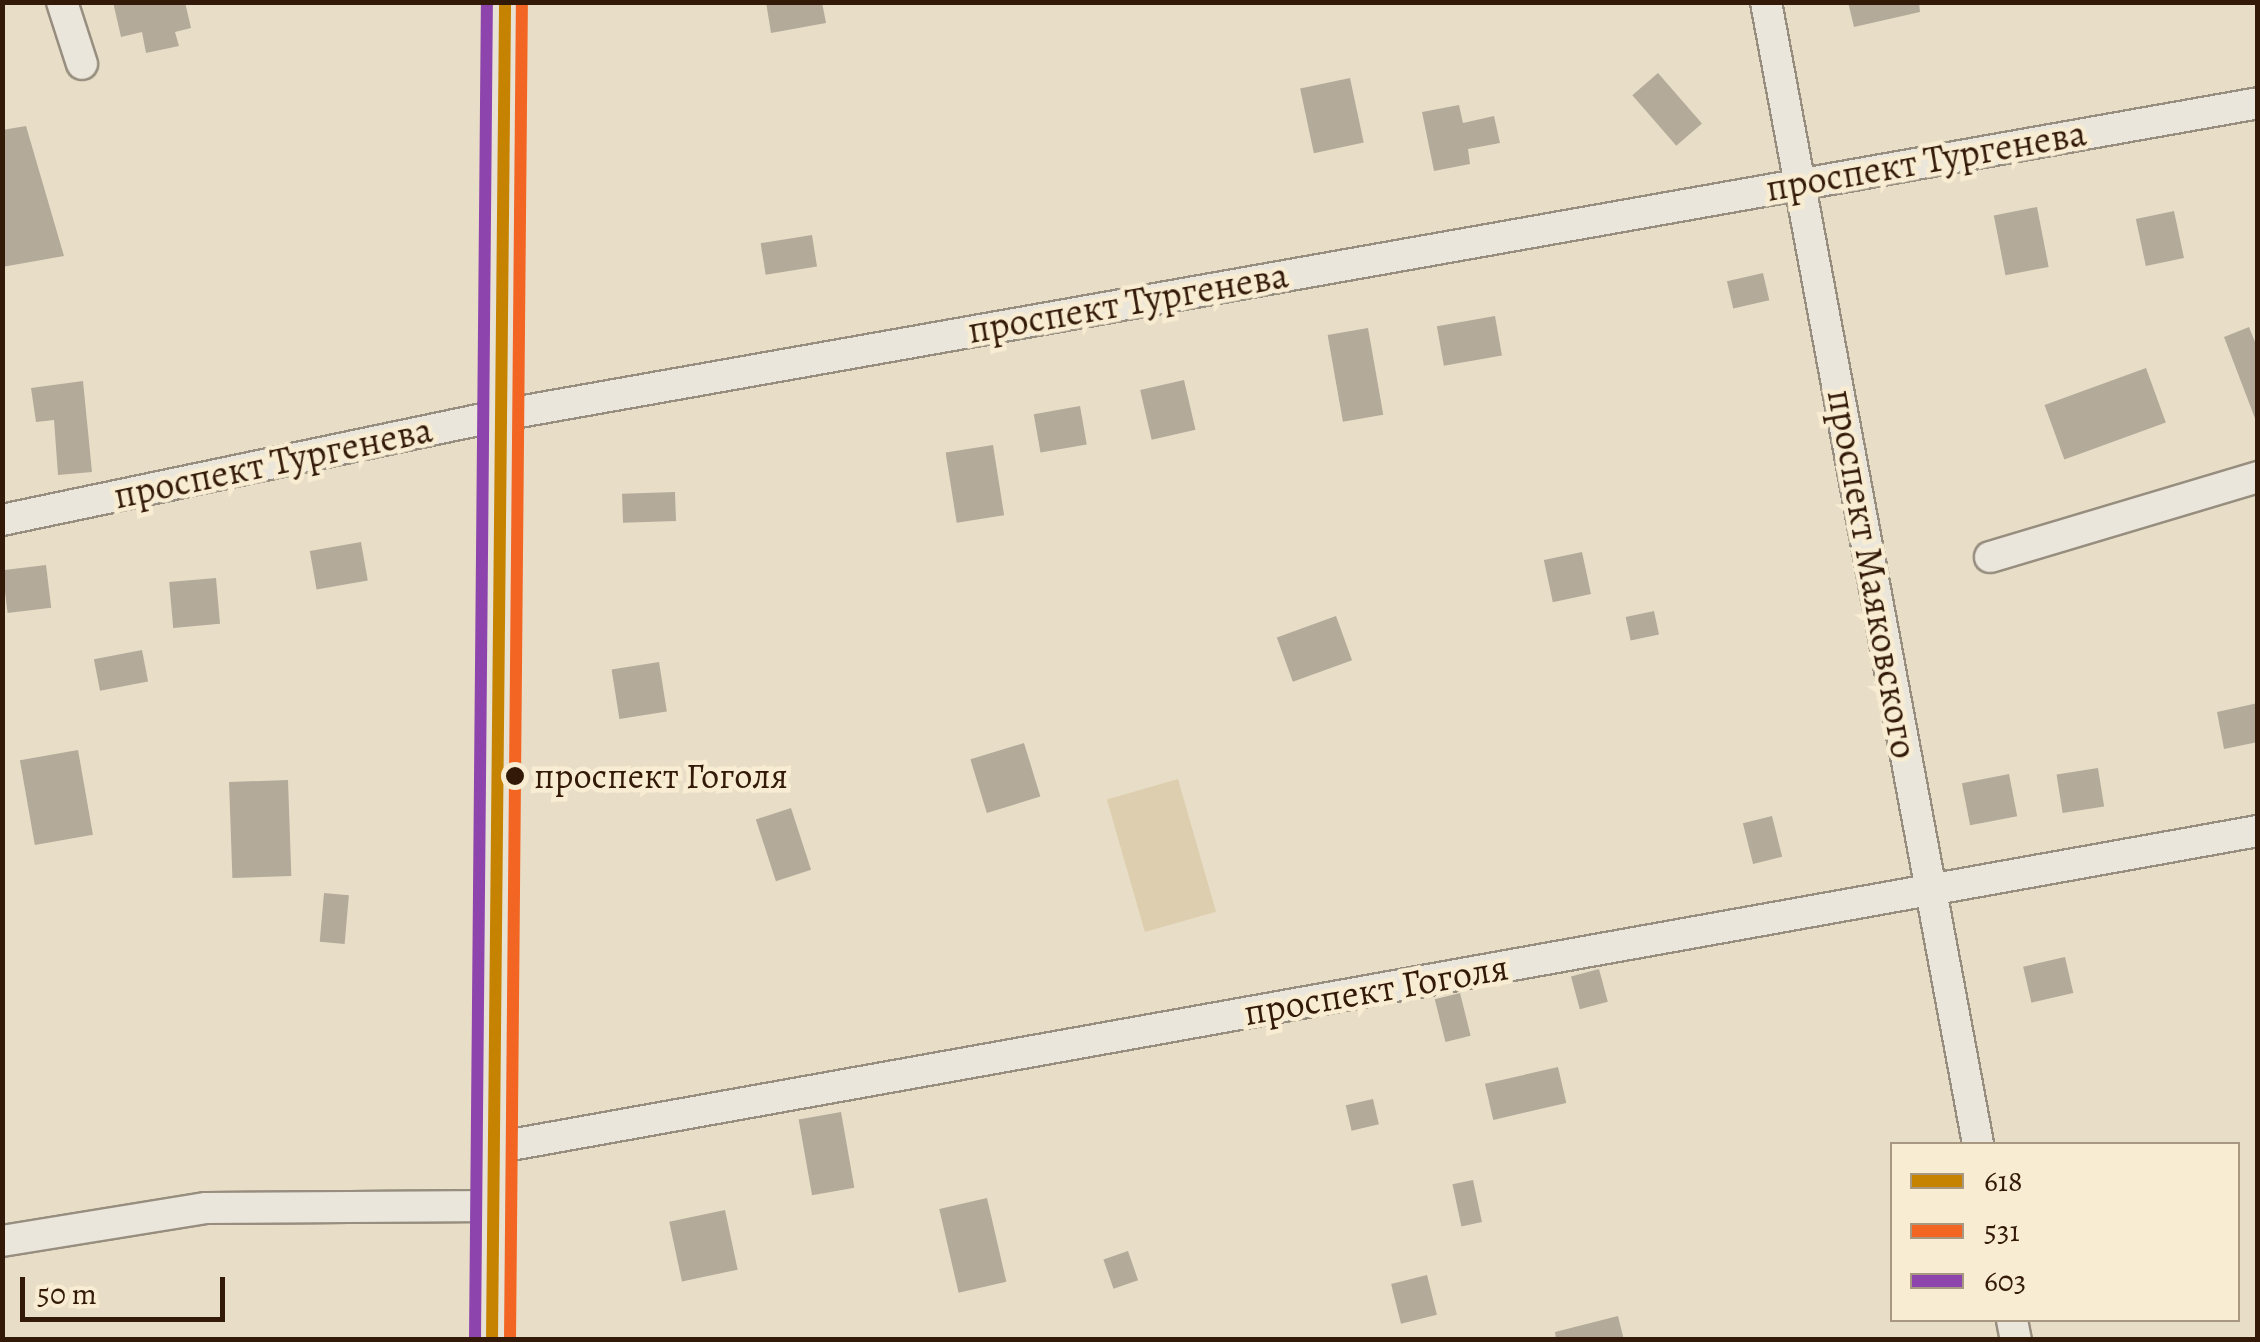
<!DOCTYPE html>
<html>
<head>
<meta charset="utf-8">
<style>
  body { margin:0 }
  #map { position:relative; width:2260px; height:1342px; overflow:hidden; background:#e8dec7; font-family:Alegreya,serif }
  div>[style] { position:absolute }
  .green>* { inset:0; background:#ddceaf; transform-origin:0 0 }
  .building>* { inset:0; background:#b3aa9a; transform-origin:0 0 }
  .roads { filter:drop-shadow(2px 0 #978e7f) drop-shadow(-2px 0 #978e7f) drop-shadow(0 2px #978e7f) drop-shadow(0 -2px #978e7f) }
  .minor>* { height:30px; margin:-15px; padding:0 15px; transform-origin:15px; border-radius:15px; background:#ebe6db }
  .major>* { height:40px; margin:-20px; padding:0 20px; transform-origin:20px; border-radius:20px; background:#e8e2d5 }
  .bus-1>* { height:12px; margin:-6px; padding:0 6px; transform-origin:6px; border-radius:6px; background:#c68302 }
  .bus-2>* { height:12px; margin:-6px; padding:0 6px; transform-origin:6px; border-radius:6px; background:#f26522 }
  .bus-3>* { height:12px; margin:-6px; padding:0 6px; transform-origin:6px; border-radius:6px; background:#8e44ad }
  .dots>* { width:28px; height:28px; translate:-50% -50%; box-sizing:border-box; border:5px solid #f8edd2; border-radius:50% }
  span { translate:-50% -50%; white-space:nowrap; text-align:center; line-height:1.15; -webkit-text-stroke:9px #f8edd2; paint-order:stroke }
  .bus-label { font-size:36px; color:#331908 }
  .left { translate:0 -50%; text-align:left }
  .street-label { font-size:38px; color:#331908 }
  .frame { position:absolute; inset:0; border:5px solid #331908; pointer-events:none }
  .legend { position:absolute; left:1890px; top:1142px; width:350px; height:180px; box-sizing:border-box; background:#f8edd2; border:2px solid #a99881; margin:0; padding:12px 18px; list-style:none; font-size:30px; color:#331908 }
  .legend li { display:flex; align-items:center; gap:20px; height:50px }
  .legend b { width:50px; border:2px solid #a99881 }
  .scale { position:absolute; left:20px; top:1277px; width:205px; height:45px; box-sizing:border-box; border:5px solid #331908; border-top:0; padding-left:12px; font-size:30px; line-height:35px; white-space:nowrap; color:#331908; -webkit-text-stroke:8px #f8edd2; paint-order:stroke }
</style>
</head>
<body>
<div id="map">
  <div class="green">
    <div style="left:1178px;top:779px;width:138px;height:74px;rotate:74deg"></div>
  </div>
  <div class="building">
    <div style="clip-path:polygon(113px 2px,185px 2px,191px 28px,175px 32px,179px 46px,146px 53px,142px 32px,121px 37px)"></div>
    <div style="clip-path:polygon(766px 2px,822px 2px,826px 23px,771px 33px)"></div>
    <div style="clip-path:polygon(1848px 2px,1919px 2px,1920px 12px,1854px 27px)"></div>
    <div style="left:1658px;top:73px;width:67px;height:34px;rotate:49deg"></div>
    <div style="left:1350px;top:78px;width:66px;height:51px;rotate:78deg"></div>
    <div style="clip-path:polygon(1459px 105px,1463px 123px,1494px 116px,1500px 143px,1468px 149px,1470px 164px,1434px 171px,1422px 112px)"></div>
    <div style="clip-path:polygon(26px 126px,64px 256px,2px 267px,2px 130px)"></div>
    <div style="left:2037px;top:207px;width:61px;height:44px;rotate:79deg"></div>
    <div style="left:2174px;top:211px;width:48px;height:39px;rotate:78deg"></div>
    <div style="left:812px;top:235px;width:32px;height:52px;rotate:81deg"></div>
    <div style="left:1763px;top:273px;width:28px;height:37px;rotate:77deg"></div>
    <div style="left:1495px;top:316px;width:40px;height:59px;rotate:80deg"></div>
    <div style="clip-path:polygon(2249px 327px,2258px 349px,2256px 421px,2224px 337px)"></div>
    <div style="left:1368px;top:328px;width:88px;height:41px;rotate:80deg"></div>
    <div style="left:2146px;top:368px;width:58px;height:108px;rotate:70deg"></div>
    <div style="left:1184px;top:380px;width:51px;height:45px;rotate:77deg"></div>
    <div style="clip-path:polygon(83px 381px,92px 472px,58px 475px,54px 420px,36px 422px,31px 388px)"></div>
    <div style="left:1080px;top:406px;width:39px;height:47px;rotate:80deg"></div>
    <div style="left:993px;top:445px;width:71px;height:48px;rotate:81deg"></div>
    <div style="left:675px;top:492px;width:29px;height:53px;rotate:88deg"></div>
    <div style="left:361px;top:542px;width:39px;height:52px;rotate:80deg"></div>
    <div style="left:1582px;top:552px;width:43px;height:39px;rotate:78deg"></div>
    <div style="left:46px;top:565px;width:43px;height:44px;rotate:83deg"></div>
    <div style="left:216px;top:578px;width:46px;height:47px;rotate:85deg"></div>
    <div style="left:1654px;top:611px;width:24px;height:29px;rotate:78deg"></div>
    <div style="left:1336px;top:616px;width:47px;height:63px;rotate:70deg"></div>
    <div style="left:142px;top:650px;width:32px;height:49px;rotate:79deg"></div>
    <div style="left:659px;top:662px;width:50px;height:48px;rotate:81deg"></div>
    <div style="clip-path:polygon(2258px 703px,2258px 742px,2224px 749px,2217px 712px)"></div>
    <div style="left:1024px;top:743px;width:56px;height:56px;rotate:73deg"></div>
    <div style="left:78px;top:750px;width:86px;height:59px;rotate:80deg"></div>
    <div style="left:2098px;top:768px;width:39px;height:42px;rotate:81deg"></div>
    <div style="left:2009px;top:774px;width:43px;height:48px;rotate:79deg"></div>
    <div style="left:288px;top:780px;width:96px;height:59px;rotate:88deg"></div>
    <div style="left:791px;top:808px;width:65px;height:37px;rotate:72deg"></div>
    <div style="left:1772px;top:816px;width:42px;height:30px;rotate:76deg"></div>
    <div style="left:324px;top:893px;width:25px;height:49px;rotate:5deg"></div>
    <div style="left:2065px;top:957px;width:37px;height:43px;rotate:77deg"></div>
    <div style="left:1599px;top:969px;width:34px;height:29px;rotate:75deg"></div>
    <div style="left:1460px;top:993px;width:44px;height:26px;rotate:76deg"></div>
    <div style="left:1558px;top:1067px;width:37px;height:75px;rotate:77deg"></div>
    <div style="left:1373px;top:1099px;width:26px;height:28px;rotate:77deg"></div>
    <div style="left:841px;top:1112px;width:77px;height:43px;rotate:80deg"></div>
    <div style="left:1473px;top:1180px;width:43px;height:21px;rotate:78deg"></div>
    <div style="left:987px;top:1198px;width:86px;height:49px;rotate:77deg"></div>
    <div style="left:725px;top:1210px;width:61px;height:57px;rotate:78deg"></div>
    <div style="left:1128px;top:1251px;width:31px;height:26px;rotate:71deg"></div>
    <div style="left:1427px;top:1275px;width:41px;height:37px;rotate:76deg"></div>
    <div style="clip-path:polygon(1618px 1316px,1624px 1340px,1556px 1340px,1555px 1332px)"></div>
  </div>
  <div class="roads">
    <div class="minor">
      <div style="left:62px;top:2px;width:65px;rotate:72.1deg"></div>
      <div style="left:1766px;top:2px;width:1162px;rotate:79.48deg"></div>
      <div style="left:2px;top:520px;width:511px;rotate:-11.86deg"></div>
      <div style="left:502px;top:415px;width:1784px;rotate:-10.07deg"></div>
      <div style="left:1990px;top:557px;width:280px;rotate:-16.6deg"></div>
      <div style="left:494px;top:1148px;width:1792px;rotate:-10.19deg"></div>
      <div style="left:2px;top:1241px;width:207px;rotate:-9.2deg"></div>
      <div style="left:206px;top:1208px;width:287px;rotate:-0.4deg"></div>
      <div style="left:2012px;top:1320px;width:20px;rotate:79deg"></div>
    </div>
    <div class="major">
      <div style="left:492px;top:1340px;width:1338px;rotate:-89.44deg"></div>
    </div>
  </div>
  <div class="bus-1">
    <div style="left:492px;top:1340px;width:1338px;rotate:-89.44deg"></div>
  </div>
  <div class="bus-2">
    <div style="left:510px;top:1340px;width:1338px;rotate:-89.49deg"></div>
  </div>
  <div class="bus-3">
    <div style="left:475px;top:1340px;width:1338px;rotate:-89.49deg"></div>
  </div>
  <div class="dots">
    <div style="left:515px;top:776px;background:#331908"></div>
  </div>
  <div class="bus-label">
    <span class="left" style="left:534px;top:776px">проспект Гоголя</span>
  </div>
  <div class="street-label">
    <span style="left:1926px;top:161px;rotate:-10deg">проспект Тургенева</span>
    <span style="left:1128px;top:303px;rotate:-10deg">проспект Тургенева</span>
    <span style="left:273px;top:463px;rotate:-12deg">проспект Тургенева</span>
    <span style="left:1872px;top:574px;rotate:80deg">проспект Маяковского</span>
    <span style="left:1376px;top:990px;rotate:-10deg">проспект Гоголя</span>
  </div>
  <div class="frame"></div>
  <ul class="legend">
  <li><b style="height:12px;background:#c68302"></b>618</li>
  <li><b style="height:12px;background:#f26522"></b>531</li>
  <li><b style="height:12px;background:#8e44ad"></b>603</li>
  </ul>
  <div class="scale">50 m</div>
</div>
</body>
</html>
